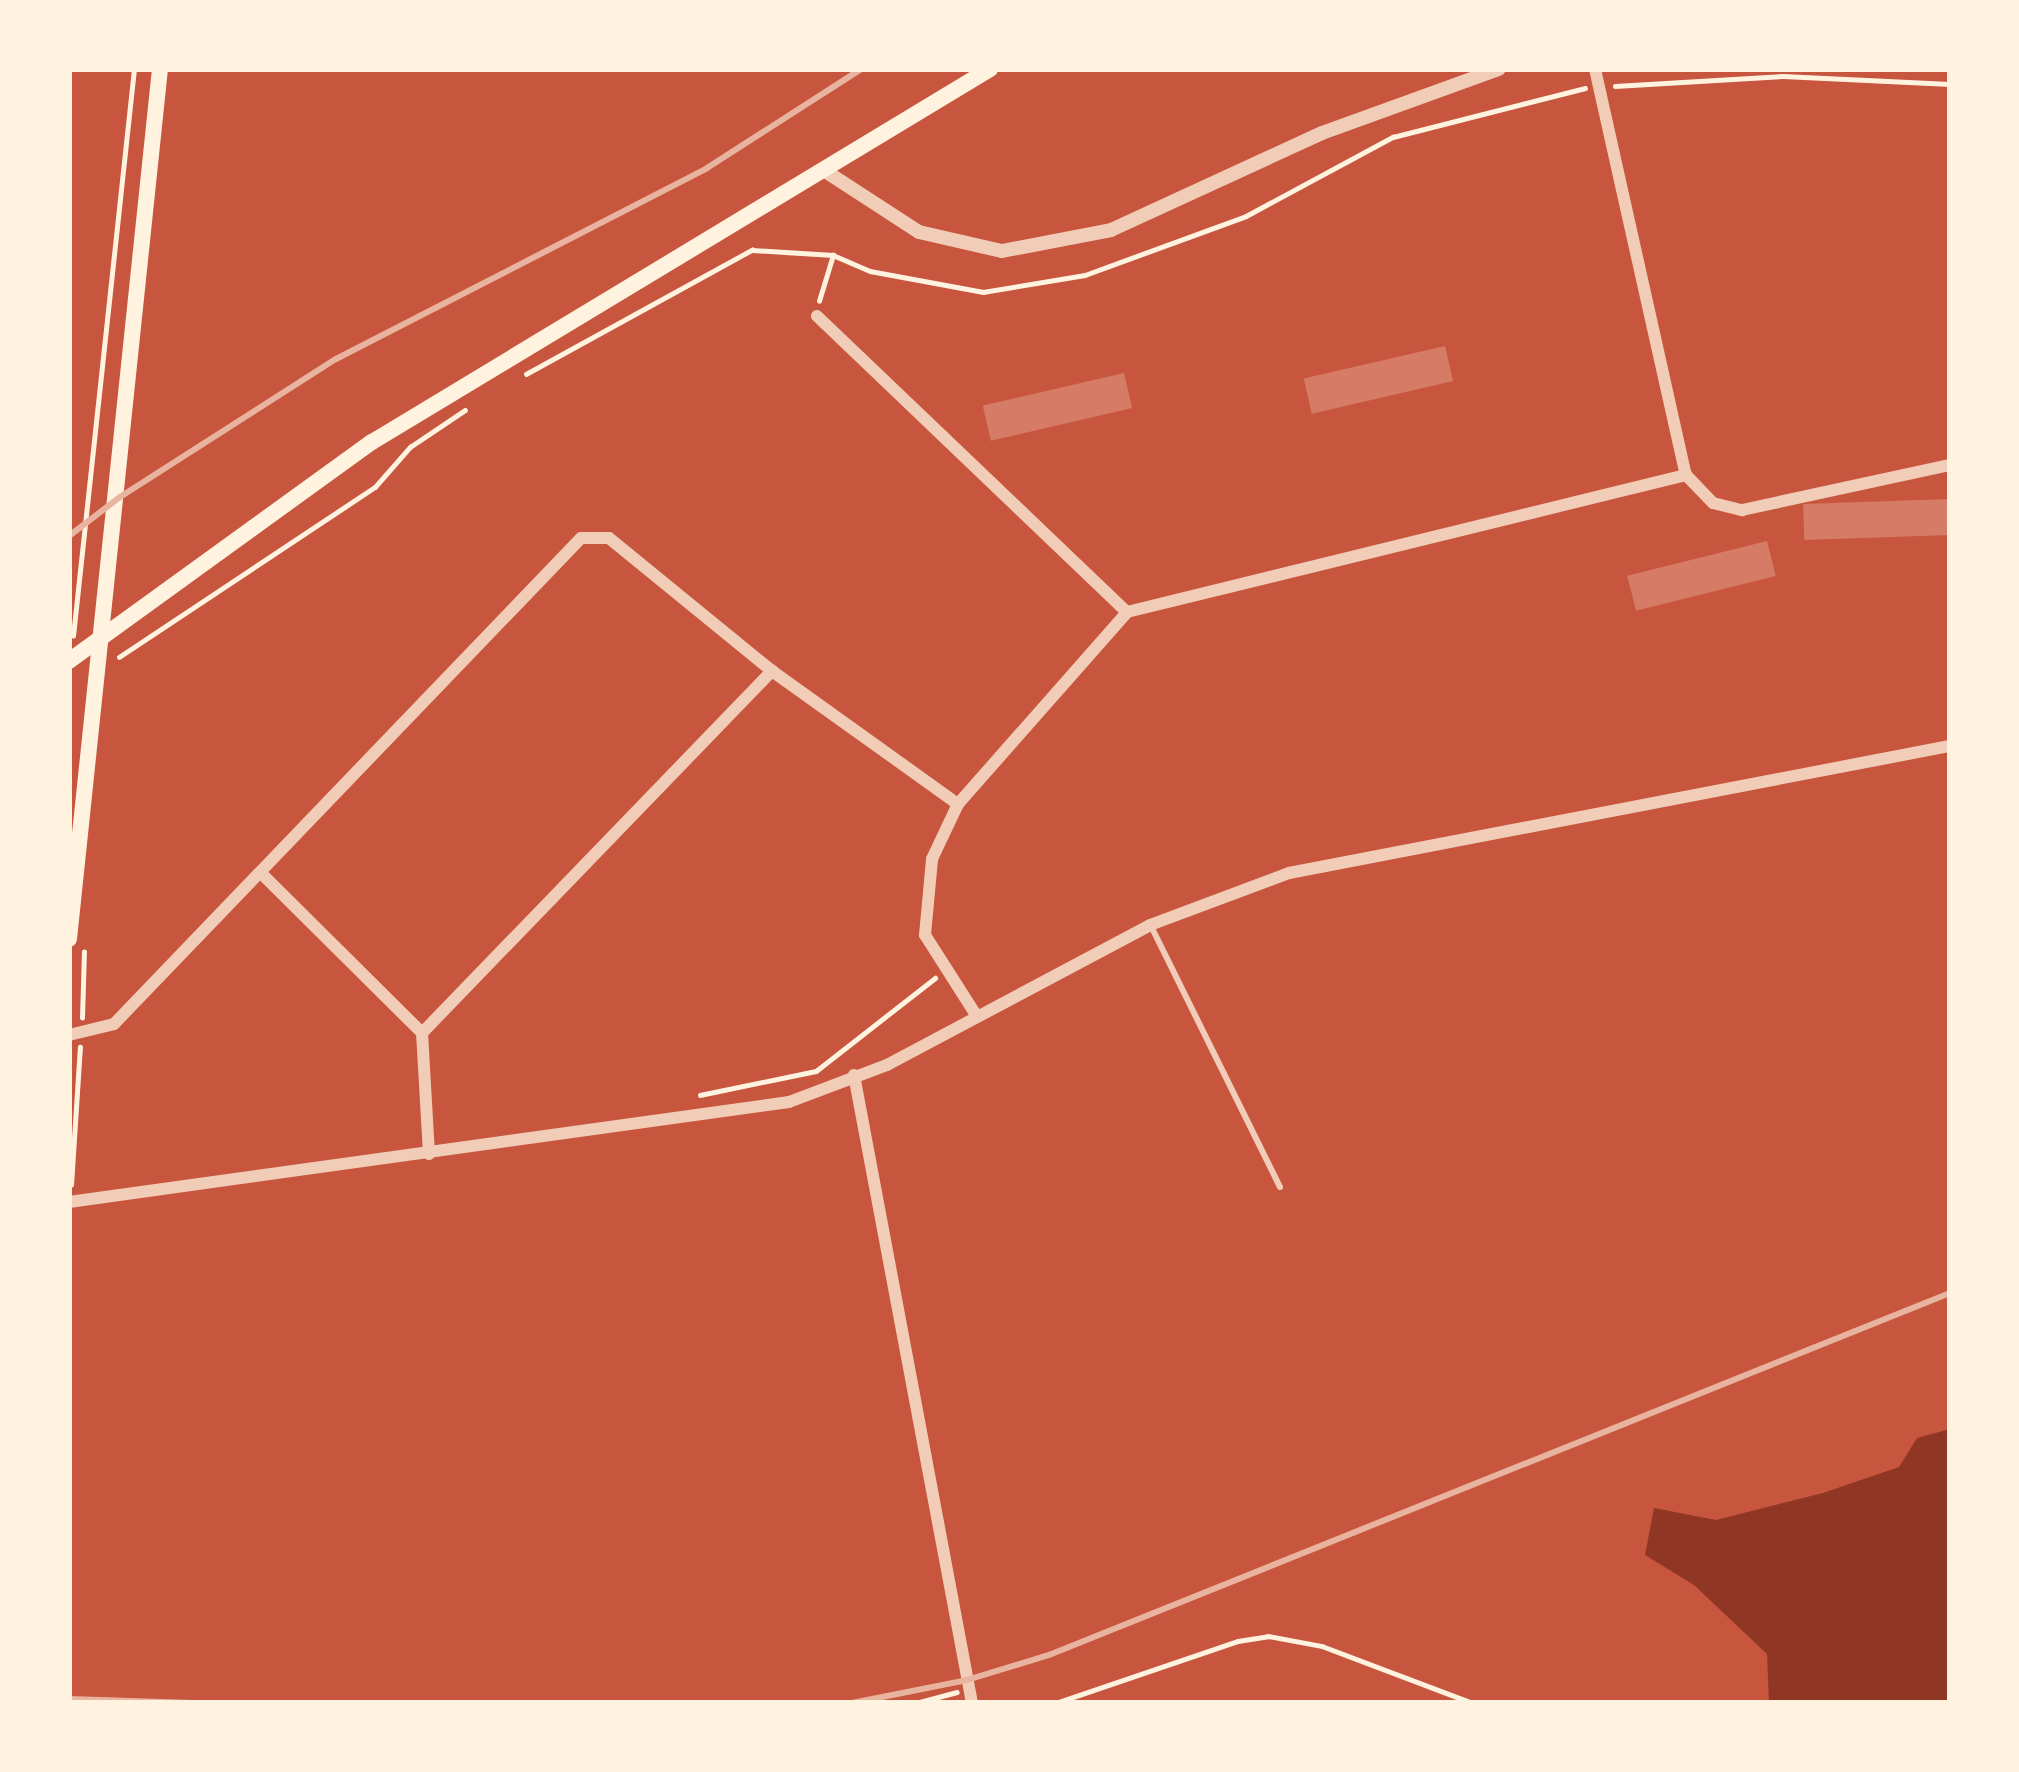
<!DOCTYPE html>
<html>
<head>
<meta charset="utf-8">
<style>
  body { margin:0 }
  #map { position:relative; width:2019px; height:1772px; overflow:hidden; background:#c8553d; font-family:"Source Sans 3",sans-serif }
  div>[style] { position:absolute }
  .water>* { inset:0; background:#8f3625 }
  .building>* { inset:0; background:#d67c66; transform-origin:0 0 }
  .path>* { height:4.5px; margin:-2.25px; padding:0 2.25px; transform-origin:2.25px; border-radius:2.25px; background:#fff3e0 }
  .service>* { height:6px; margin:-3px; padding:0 3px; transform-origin:3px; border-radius:3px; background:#f1ccb7 }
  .minor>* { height:12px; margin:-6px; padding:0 6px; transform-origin:6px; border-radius:6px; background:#f1ccb7 }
  .tertiary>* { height:14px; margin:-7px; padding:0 7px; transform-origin:7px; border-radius:7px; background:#f1ccb7 }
  .secondary>* { height:16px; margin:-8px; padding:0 8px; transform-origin:8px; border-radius:8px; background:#fff3e0 }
  .rail>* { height:6px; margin:-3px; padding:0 3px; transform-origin:3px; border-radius:3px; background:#e9b49f }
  span { translate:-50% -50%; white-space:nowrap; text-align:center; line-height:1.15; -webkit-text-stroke:12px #fff3e0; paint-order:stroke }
  .frame { position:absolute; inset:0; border:72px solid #fff3e0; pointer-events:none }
</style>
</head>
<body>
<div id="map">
  <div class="water">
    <div style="clip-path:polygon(1950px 1429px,1950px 1703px,1769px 1703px,1767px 1654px,1694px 1585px,1645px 1555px,1654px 1508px,1716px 1520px,1823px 1493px,1899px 1467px,1917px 1438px)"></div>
  </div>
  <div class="building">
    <div style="left:1445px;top:346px;width:36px;height:145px;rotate:77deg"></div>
    <div style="left:1124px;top:373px;width:36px;height:145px;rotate:77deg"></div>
    <div style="left:1949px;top:499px;width:36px;height:146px;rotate:88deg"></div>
    <div style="left:1767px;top:541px;width:36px;height:144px;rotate:76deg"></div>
  </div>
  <div class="path">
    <div style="left:1615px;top:86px;width:168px;rotate:-3.4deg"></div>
    <div style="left:1783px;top:76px;width:167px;rotate:2.7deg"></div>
    <div style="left:819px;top:301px;width:48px;rotate:-73.1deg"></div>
    <div style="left:526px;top:374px;width:258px;rotate:-28.8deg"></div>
    <div style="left:752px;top:250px;width:81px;rotate:3.5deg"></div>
    <div style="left:833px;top:255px;width:40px;rotate:23.4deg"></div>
    <div style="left:870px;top:271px;width:115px;rotate:10.5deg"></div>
    <div style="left:983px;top:292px;width:103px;rotate:-9.5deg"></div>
    <div style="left:1085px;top:275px;width:171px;rotate:-20.1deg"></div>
    <div style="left:1246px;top:216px;width:167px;rotate:-28.3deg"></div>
    <div style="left:1393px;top:137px;width:198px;rotate:-14.3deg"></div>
    <div style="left:73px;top:636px;width:570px;rotate:-83.86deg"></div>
    <div style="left:119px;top:657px;width:307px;rotate:-33.6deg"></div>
    <div style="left:375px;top:487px;width:53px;rotate:-48.8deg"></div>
    <div style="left:410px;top:447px;width:66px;rotate:-33.9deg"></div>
    <div style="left:82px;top:1018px;width:66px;rotate:-88.3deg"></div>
    <div style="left:700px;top:1095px;width:118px;rotate:-11.7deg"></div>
    <div style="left:816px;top:1071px;width:151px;rotate:-38deg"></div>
    <div style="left:71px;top:1185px;width:138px;rotate:-86.3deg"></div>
    <div style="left:916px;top:1703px;width:42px;rotate:-15deg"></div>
    <div style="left:1056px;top:1703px;width:192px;rotate:-18.8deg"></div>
    <div style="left:1238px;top:1641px;width:30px;rotate:-9deg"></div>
    <div style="left:1268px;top:1636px;width:55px;rotate:10.5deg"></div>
    <div style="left:1322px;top:1646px;width:161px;rotate:20.7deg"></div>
  </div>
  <div class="service">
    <div style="left:1152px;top:928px;width:289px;rotate:63.7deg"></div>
  </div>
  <div class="minor">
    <div style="left:1595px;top:69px;width:416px;rotate:77.4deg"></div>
    <div style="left:817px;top:316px;width:429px;rotate:43.7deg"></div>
    <div style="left:263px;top:875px;width:224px;rotate:44.8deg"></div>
    <div style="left:976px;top:1015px;width:95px;rotate:-122.5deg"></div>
    <div style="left:925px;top:935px;width:76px;rotate:-84.7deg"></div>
    <div style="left:932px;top:859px;width:61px;rotate:-64.7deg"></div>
    <div style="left:958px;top:804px;width:256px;rotate:-48.6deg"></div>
    <div style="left:1127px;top:612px;width:576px;rotate:-13.77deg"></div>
    <div style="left:1686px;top:475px;width:39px;rotate:46deg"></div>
    <div style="left:1713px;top:503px;width:30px;rotate:14deg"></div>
    <div style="left:1742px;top:510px;width:213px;rotate:-12.2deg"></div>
    <div style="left:69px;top:1035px;width:46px;rotate:-13.7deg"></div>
    <div style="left:114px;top:1024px;width:674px;rotate:-46.14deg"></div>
    <div style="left:581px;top:538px;width:28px"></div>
    <div style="left:609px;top:538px;width:210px;rotate:39.2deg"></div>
    <div style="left:772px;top:671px;width:229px;rotate:35.6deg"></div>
    <div style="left:854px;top:1075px;width:639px;rotate:79.36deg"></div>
    <div style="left:429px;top:1154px;width:121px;rotate:-93.3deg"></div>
    <div style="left:422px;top:1033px;width:504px;rotate:-45.97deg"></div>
    <div style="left:69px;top:1202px;width:727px;rotate:-7.91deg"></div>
    <div style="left:789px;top:1102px;width:105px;rotate:-20.7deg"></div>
    <div style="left:887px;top:1065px;width:298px;rotate:-28deg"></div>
    <div style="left:1150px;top:925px;width:148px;rotate:-20.5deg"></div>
    <div style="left:1289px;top:873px;width:673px;rotate:-10.88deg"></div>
  </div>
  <div class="tertiary">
    <div style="left:825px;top:171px;width:112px;rotate:33deg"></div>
    <div style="left:919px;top:232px;width:85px;rotate:12.9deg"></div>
    <div style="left:1002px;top:251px;width:111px;rotate:-10.9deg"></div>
    <div style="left:1111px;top:230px;width:232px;rotate:-24.7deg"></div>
    <div style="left:1322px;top:133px;width:188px;rotate:-19.9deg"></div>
  </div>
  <div class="secondary">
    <div style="left:69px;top:661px;width:374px;rotate:-35.9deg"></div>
    <div style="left:372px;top:442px;width:722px;rotate:-31.11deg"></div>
    <div style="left:69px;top:939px;width:875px;rotate:-84.03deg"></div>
  </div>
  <div class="rail">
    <div style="left:69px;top:536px;width:64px;rotate:-37.4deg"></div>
    <div style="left:120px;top:497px;width:256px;rotate:-32.6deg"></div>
    <div style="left:336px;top:359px;width:417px;rotate:-27.2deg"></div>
    <div style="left:707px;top:168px;width:183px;rotate:-32.7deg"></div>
    <div style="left:69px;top:1699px;width:125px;rotate:1.8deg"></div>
    <div style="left:852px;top:1703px;width:117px;rotate:-11.3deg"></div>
    <div style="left:967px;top:1680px;width:86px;rotate:-17deg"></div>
    <div style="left:1049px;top:1655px;width:971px;rotate:-21.89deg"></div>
  </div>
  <div class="frame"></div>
</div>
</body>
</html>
